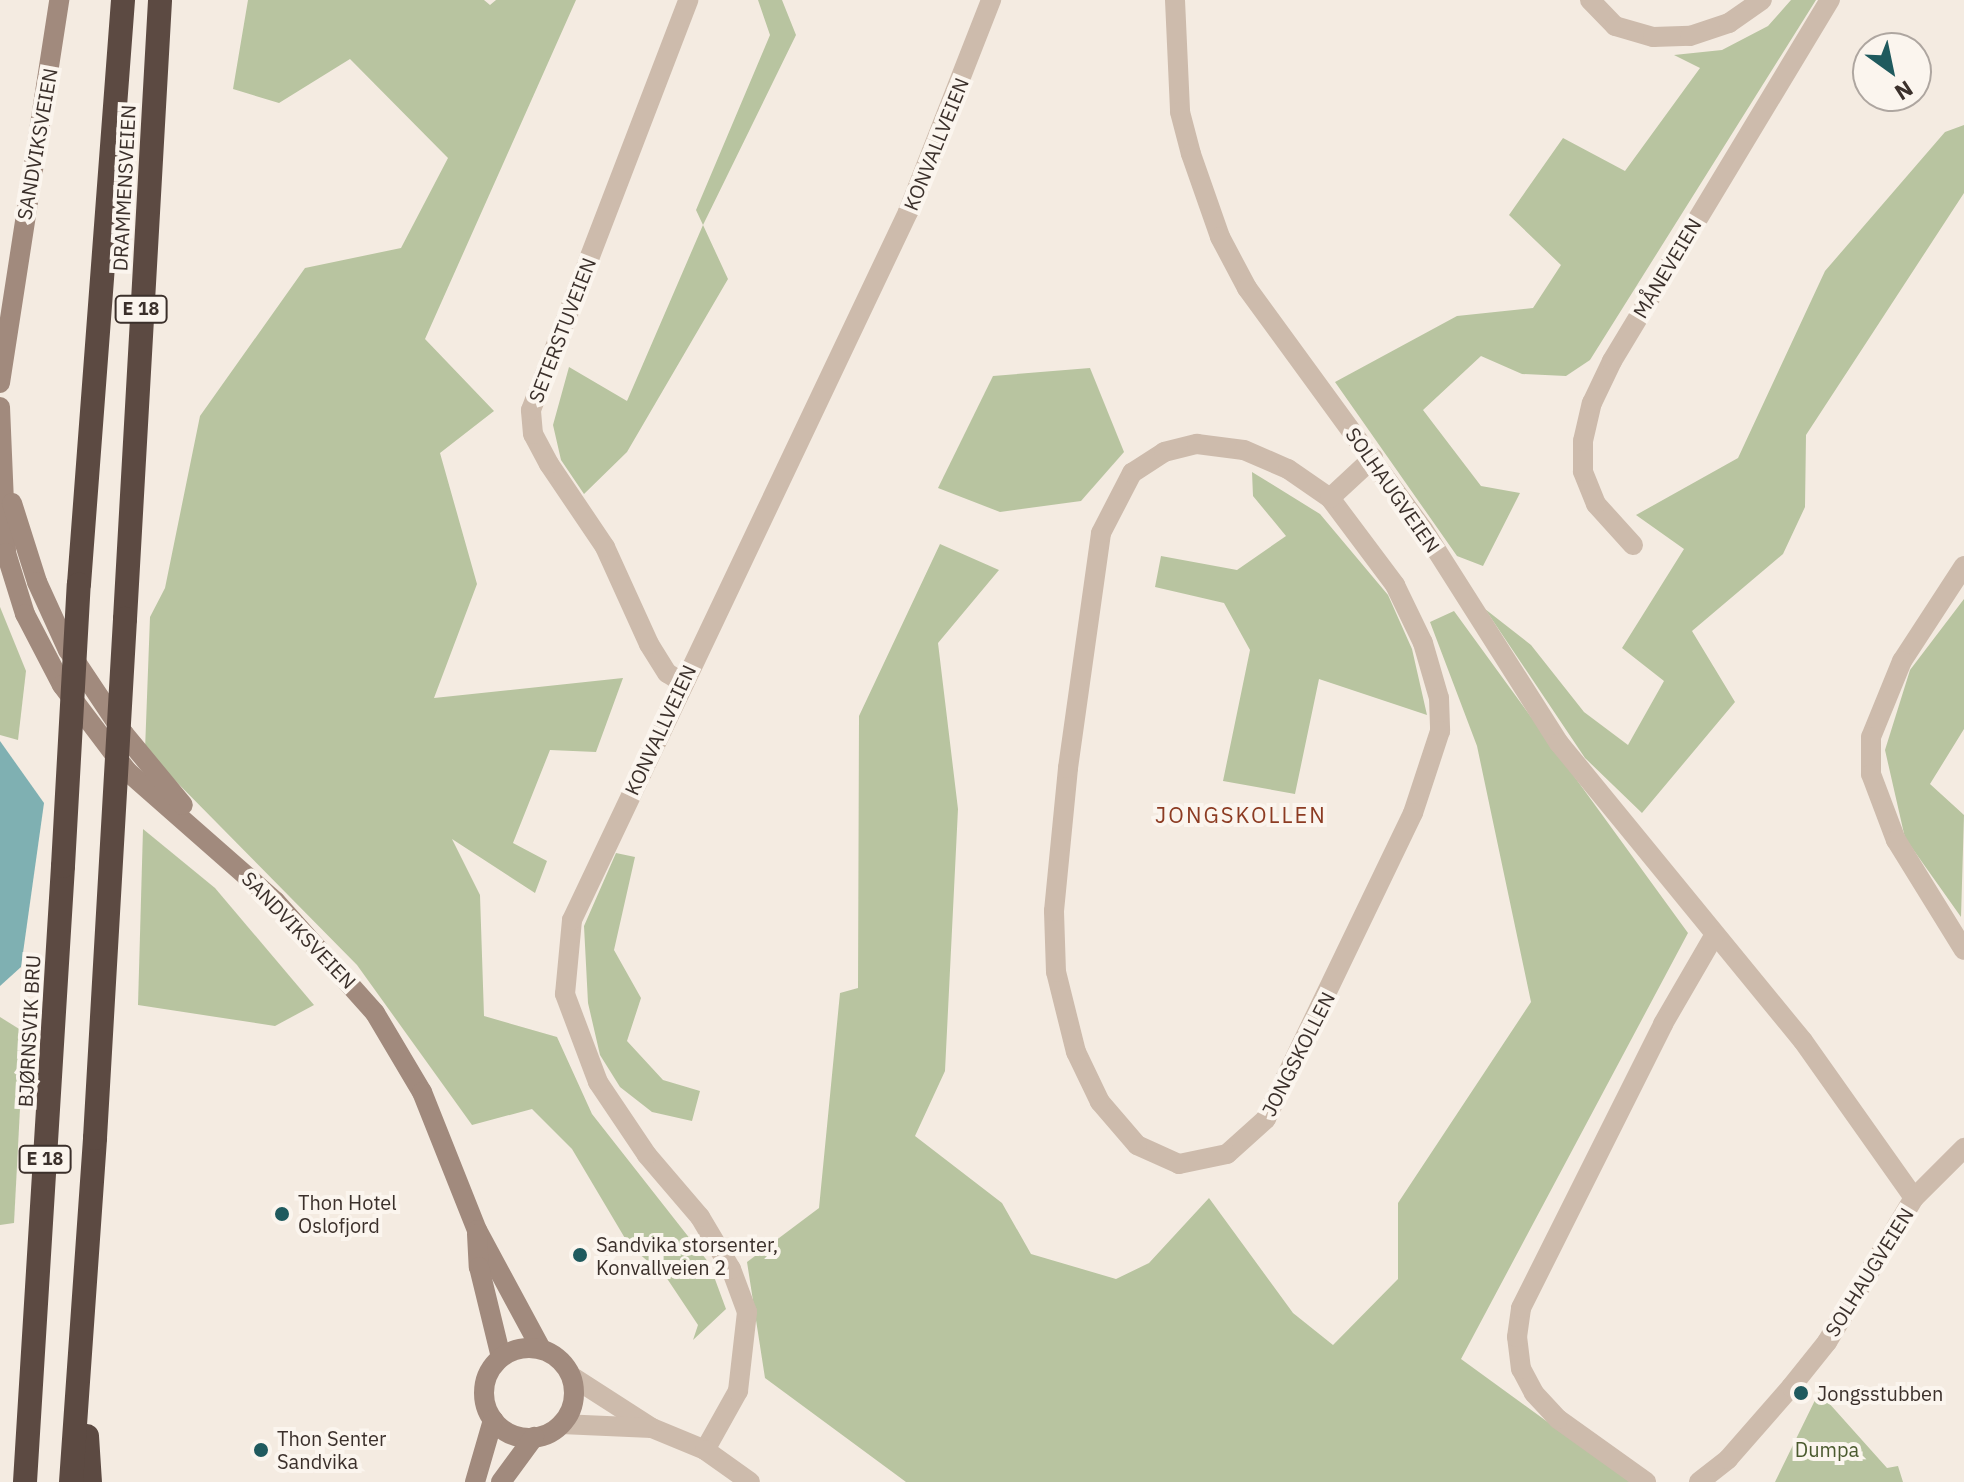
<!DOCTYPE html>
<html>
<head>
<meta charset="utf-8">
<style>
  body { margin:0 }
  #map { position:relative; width:1964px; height:1482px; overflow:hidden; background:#f4ebe1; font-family:"IBM Plex Sans",sans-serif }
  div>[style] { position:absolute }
  .green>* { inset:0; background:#b8c4a0 }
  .water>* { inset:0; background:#7fb0b2 }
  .minor>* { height:20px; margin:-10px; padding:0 10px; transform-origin:10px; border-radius:10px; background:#cdbbac }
  .tertiary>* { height:20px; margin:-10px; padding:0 10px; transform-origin:10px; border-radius:10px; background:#cdbbac }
  .secondary>* { height:20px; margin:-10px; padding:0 10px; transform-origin:10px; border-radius:10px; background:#a18a7d }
  .secondary>.ring { margin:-10px; padding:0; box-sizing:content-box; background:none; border:20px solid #a18a7d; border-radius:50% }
  .motorway>* { height:24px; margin:-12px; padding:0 12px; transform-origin:12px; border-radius:12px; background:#5c4a42 }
  .motorway-bridge>* { height:24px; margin:-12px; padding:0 12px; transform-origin:12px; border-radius:12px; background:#5c4a42 }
  .dots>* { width:22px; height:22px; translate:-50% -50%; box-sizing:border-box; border:4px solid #fbf5ee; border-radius:50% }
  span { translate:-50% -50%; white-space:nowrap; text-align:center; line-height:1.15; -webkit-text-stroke:8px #fbf5ee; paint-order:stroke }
  .shield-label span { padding:2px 6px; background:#fbf5ee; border:2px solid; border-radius:6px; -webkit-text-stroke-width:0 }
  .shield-label { font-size:18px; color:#3b302b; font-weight:700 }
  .street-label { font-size:20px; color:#3b302b }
  .poi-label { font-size:20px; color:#3b302b }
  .left { translate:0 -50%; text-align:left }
  .park-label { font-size:20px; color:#4a5a2e }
  .neighbourhood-label { font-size:22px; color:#8c3b22; letter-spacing:2px }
  .north { position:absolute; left:1852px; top:32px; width:80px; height:80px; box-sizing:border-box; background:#fbf5ee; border:2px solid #aea6a0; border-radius:50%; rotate:147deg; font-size:22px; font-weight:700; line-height:32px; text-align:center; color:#3b302b }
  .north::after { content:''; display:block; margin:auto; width:28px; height:36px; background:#1f5a5e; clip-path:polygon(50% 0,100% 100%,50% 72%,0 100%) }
</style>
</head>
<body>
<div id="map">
  <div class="green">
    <div style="clip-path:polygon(248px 0,484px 0,490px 5px,496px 0,576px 0,425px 339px,494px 411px,440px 453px,477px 584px,434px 698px,623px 678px,596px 752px,550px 750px,513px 843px,547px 861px,535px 893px,452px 839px,480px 895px,484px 1016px,557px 1037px,592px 1114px,709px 1263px,726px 1309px,693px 1340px,698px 1325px,666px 1277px,629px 1245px,572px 1149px,532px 1109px,472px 1125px,357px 965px,145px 750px,150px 617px,165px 588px,200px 416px,305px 268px,401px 248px,448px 158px,350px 59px,279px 103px,233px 89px)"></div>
    <div style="clip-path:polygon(758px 0,782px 0,796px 35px,703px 225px,728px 279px,627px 452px,584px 494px,561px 460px,553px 425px,569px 367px,627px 401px,703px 225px,696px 210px,770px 35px)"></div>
    <div style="clip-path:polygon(1791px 0,1816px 0,1590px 360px,1566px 376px,1522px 374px,1481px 356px,1423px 410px,1481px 486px,1520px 493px,1483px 566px,1457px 556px,1335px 382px,1457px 316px,1533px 308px,1561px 265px,1509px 215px,1563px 138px,1625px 171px,1700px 68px,1674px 55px,1722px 50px,1768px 26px)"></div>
    <div style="clip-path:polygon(1964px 125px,1964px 193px,1806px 435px,1805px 507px,1783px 554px,1692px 631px,1735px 702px,1642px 813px,1585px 758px,1485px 609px,1531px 645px,1584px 712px,1628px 745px,1664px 681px,1622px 648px,1684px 549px,1636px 515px,1738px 458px,1825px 271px,1945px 132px)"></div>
    <div style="clip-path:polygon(1090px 368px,1124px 452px,1081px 501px,1000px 512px,938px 488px,993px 376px)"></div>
    <div style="clip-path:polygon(1252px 472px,1320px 514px,1388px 595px,1412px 649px,1427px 715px,1319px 679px,1295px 794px,1223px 781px,1250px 650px,1224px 603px,1155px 587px,1161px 556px,1237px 570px,1286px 536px,1253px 496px)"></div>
    <div style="clip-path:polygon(940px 544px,999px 570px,938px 643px,958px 809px,945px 1071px,915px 1136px,1002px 1203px,1031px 1254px,1116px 1279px,1149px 1263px,1209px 1198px,1293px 1313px,1333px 1345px,1398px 1279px,1398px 1203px,1531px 1002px,1477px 746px,1430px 622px,1454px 611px,1688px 933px,1461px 1359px,1630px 1482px,906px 1482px,765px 1378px,747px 1262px,819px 1208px,840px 993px,858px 988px,859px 716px)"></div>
    <div style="clip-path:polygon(1964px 599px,1964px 729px,1930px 784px,1964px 815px,1961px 917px,1905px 838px,1885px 750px,1910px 670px)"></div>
    <div style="clip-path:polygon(0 607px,26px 671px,18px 740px,0 735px)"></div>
    <div style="clip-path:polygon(143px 829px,215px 888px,314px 1005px,275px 1026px,138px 1005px)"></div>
    <div style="clip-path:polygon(616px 853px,635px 857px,614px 950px,641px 998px,627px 1041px,663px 1080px,700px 1091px,692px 1121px,652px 1112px,620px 1087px,600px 1055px,588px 1003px,584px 926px)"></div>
    <div style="clip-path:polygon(0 1017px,24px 1032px,14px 1223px,0 1225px)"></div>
    <div style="clip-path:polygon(1819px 1392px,1887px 1468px,1898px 1466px,1903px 1482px,1775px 1482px)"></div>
  </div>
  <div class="water">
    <div style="clip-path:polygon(0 741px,44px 803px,21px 967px,0 986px)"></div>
  </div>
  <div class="minor">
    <div style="left:1175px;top:0;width:112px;rotate:87.4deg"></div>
    <div style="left:1180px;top:112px;width:43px;rotate:75.3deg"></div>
    <div style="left:1191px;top:154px;width:88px;rotate:70.7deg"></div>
    <div style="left:1220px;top:237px;width:58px;rotate:62.1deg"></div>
    <div style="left:1247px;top:288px;width:298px;rotate:53.9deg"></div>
    <div style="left:1423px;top:529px;width:254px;rotate:57.6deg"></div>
    <div style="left:1559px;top:743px;width:385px;rotate:50.7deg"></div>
    <div style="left:1803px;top:1041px;width:192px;rotate:54.7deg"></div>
    <div style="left:1590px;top:0;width:36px;rotate:46deg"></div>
    <div style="left:1615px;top:26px;width:40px;rotate:16deg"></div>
    <div style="left:1653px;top:37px;width:37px;rotate:-2deg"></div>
    <div style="left:1690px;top:36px;width:41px;rotate:-18.4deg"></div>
    <div style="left:1729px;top:23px;width:40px;rotate:-34.9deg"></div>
    <div style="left:1330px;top:498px;width:109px;rotate:53.2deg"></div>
    <div style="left:1395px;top:585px;width:64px;rotate:64.2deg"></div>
    <div style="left:1423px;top:643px;width:57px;rotate:73.8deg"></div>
    <div style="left:1439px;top:698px;width:33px;rotate:88deg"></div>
    <div style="left:1440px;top:731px;width:86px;rotate:108.2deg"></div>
    <div style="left:1413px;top:813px;width:339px;rotate:115.7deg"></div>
    <div style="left:1266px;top:1119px;width:52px;rotate:138.1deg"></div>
    <div style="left:1227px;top:1154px;width:49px;rotate:168.2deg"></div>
    <div style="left:1179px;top:1164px;width:46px;rotate:-155.7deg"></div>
    <div style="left:1137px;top:1145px;width:57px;rotate:-130.7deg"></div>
    <div style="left:1100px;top:1102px;width:55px;rotate:-115.6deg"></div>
    <div style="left:1076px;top:1052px;width:82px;rotate:-104deg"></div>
    <div style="left:1056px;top:972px;width:61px;rotate:-91.9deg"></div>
    <div style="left:1054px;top:911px;width:144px;rotate:-84.4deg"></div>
    <div style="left:1068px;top:768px;width:237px;rotate:-82deg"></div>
    <div style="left:1101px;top:533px;width:68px;rotate:-62.7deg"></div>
    <div style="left:1132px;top:473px;width:38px;rotate:-33deg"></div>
    <div style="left:1164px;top:452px;width:34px;rotate:-14deg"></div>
    <div style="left:1197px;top:444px;width:47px;rotate:7.3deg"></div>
    <div style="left:1244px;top:450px;width:48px;rotate:23.4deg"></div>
    <div style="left:1288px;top:469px;width:51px;rotate:34.6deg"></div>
    <div style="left:1330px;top:498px;width:59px;rotate:-42.9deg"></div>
    <div style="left:1633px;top:545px;width:55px;rotate:-132.1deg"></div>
    <div style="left:1596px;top:504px;width:35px;rotate:-112deg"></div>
    <div style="left:1583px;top:471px;width:30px;rotate:-90deg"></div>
    <div style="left:1583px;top:441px;width:39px;rotate:-77deg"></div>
    <div style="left:1592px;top:403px;width:47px;rotate:-64.5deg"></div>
    <div style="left:1612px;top:361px;width:422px;rotate:-58.9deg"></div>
    <div style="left:1964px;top:566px;width:113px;rotate:123.1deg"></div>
    <div style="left:1902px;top:661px;width:82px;rotate:112.2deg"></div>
    <div style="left:1871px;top:737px;width:37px;rotate:90deg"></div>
    <div style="left:1871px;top:774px;width:71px;rotate:69.3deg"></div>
    <div style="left:1896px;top:840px;width:129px;rotate:58.3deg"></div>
    <div style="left:682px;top:682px;width:17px;rotate:-149deg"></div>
    <div style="left:667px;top:673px;width:34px;rotate:-122deg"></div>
    <div style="left:649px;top:644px;width:107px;rotate:-114.4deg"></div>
    <div style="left:605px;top:547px;width:100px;rotate:-124deg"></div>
    <div style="left:549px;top:464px;width:34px;rotate:-118deg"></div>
    <div style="left:533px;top:434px;width:24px;rotate:-95deg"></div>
    <div style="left:531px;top:410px;width:439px;rotate:-69deg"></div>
    <div style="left:705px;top:1450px;width:68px;rotate:-60.8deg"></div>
    <div style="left:738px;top:1391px;width:80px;rotate:-83.5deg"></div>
    <div style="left:747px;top:1312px;width:46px;rotate:-110.4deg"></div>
    <div style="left:731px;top:1269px;width:61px;rotate:-120.8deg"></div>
    <div style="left:700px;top:1217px;width:82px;rotate:-130.5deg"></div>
    <div style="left:647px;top:1155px;width:88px;rotate:-123.9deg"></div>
    <div style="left:598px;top:1082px;width:94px;rotate:-110.6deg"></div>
    <div style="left:565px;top:994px;width:74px;rotate:-84.6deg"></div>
    <div style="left:572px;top:920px;width:784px;rotate:-64.61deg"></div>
    <div style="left:908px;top:212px;width:228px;rotate:-68.6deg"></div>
    <div style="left:1646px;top:1482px;width:108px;rotate:-144.4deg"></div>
    <div style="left:1558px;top:1419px;width:35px;rotate:-133deg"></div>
    <div style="left:1534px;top:1393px;width:27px;rotate:-118deg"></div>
    <div style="left:1521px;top:1369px;width:32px;rotate:-97deg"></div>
    <div style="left:1517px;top:1337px;width:29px;rotate:-82deg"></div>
    <div style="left:1521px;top:1308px;width:318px;rotate:-63.4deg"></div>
    <div style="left:1663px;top:1024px;width:102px;rotate:-59.9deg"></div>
    <div style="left:1699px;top:1482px;width:37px;rotate:-38deg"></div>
    <div style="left:1728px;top:1459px;width:96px;rotate:-48.8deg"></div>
    <div style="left:1791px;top:1387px;width:58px;rotate:-51.3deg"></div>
    <div style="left:1827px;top:1342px;width:168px;rotate:-58.9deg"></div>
    <div style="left:1914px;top:1198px;width:71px;rotate:-45deg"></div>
  </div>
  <div class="tertiary">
    <div style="left:571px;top:1376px;width:96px;rotate:32.7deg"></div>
    <div style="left:652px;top:1428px;width:57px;rotate:22.5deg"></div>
    <div style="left:705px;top:1450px;width:55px;rotate:35.4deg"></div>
    <div style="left:561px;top:1424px;width:91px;rotate:2.5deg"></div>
  </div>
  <div class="secondary">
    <div style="left:0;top:383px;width:388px;rotate:-81.2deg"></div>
    <div style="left:0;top:407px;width:146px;rotate:87.6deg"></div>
    <div style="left:6px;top:553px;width:64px;rotate:72.7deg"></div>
    <div style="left:25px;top:614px;width:80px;rotate:62.5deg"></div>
    <div style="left:62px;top:685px;width:108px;rotate:52.9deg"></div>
    <div style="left:127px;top:771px;width:197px;rotate:41.3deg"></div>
    <div style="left:275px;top:901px;width:150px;rotate:48.2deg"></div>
    <div style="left:375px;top:1013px;width:92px;rotate:59.3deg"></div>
    <div style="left:422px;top:1092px;width:149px;rotate:68.3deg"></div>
    <div style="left:477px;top:1230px;width:135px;rotate:61.7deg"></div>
    <div style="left:12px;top:503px;width:83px;rotate:72.4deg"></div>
    <div style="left:37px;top:582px;width:75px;rotate:65.5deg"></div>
    <div style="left:68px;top:650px;width:101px;rotate:56.3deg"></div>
    <div style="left:124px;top:734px;width:92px;rotate:50.3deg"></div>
    <div style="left:477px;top:1234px;width:33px;rotate:87deg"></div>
    <div style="left:479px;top:1267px;width:93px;rotate:76.3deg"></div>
    <div class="ring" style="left:484px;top:1348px;width:70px;height:70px"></div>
    <div style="left:475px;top:1482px;width:65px;rotate:-73.8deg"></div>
    <div style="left:501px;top:1482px;width:56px;rotate:-53.7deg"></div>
  </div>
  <div class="motorway">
    <div style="left:79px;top:584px;width:586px;rotate:-85.69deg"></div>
    <div style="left:125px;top:619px;width:620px;rotate:-86.76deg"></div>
    <div style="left:87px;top:1436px;width:46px;rotate:86.3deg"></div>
    <div style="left:25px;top:1482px;width:617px;rotate:-86.47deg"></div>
    <div style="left:71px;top:1482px;width:345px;rotate:-86deg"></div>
  </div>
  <div class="motorway-bridge">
    <div style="left:63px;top:866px;width:282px;rotate:-86.8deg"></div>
    <div style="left:95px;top:1138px;width:520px;rotate:-86.69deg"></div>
  </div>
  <div class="dots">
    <div style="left:282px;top:1214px;background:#1f5a5e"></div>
    <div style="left:580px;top:1255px;background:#1f5a5e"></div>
    <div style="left:1801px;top:1393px;background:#1f5a5e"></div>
    <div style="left:261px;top:1450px;background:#1f5a5e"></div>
  </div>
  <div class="shield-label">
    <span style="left:141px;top:309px">E 18</span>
    <span style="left:45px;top:1159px">E 18</span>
  </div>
  <div class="street-label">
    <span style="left:37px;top:144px;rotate:-80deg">SANDVIKSVEIEN</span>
    <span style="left:936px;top:144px;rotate:-68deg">KONVALLVEIEN</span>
    <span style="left:124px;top:188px;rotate:-87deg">DRAMMENSVEIEN</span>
    <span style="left:1667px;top:268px;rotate:-59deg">MÅNEVEIEN</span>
    <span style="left:562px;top:330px;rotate:-69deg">SETERSTUVEIEN</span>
    <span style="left:1393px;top:490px;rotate:55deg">SOLHAUGVEIEN</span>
    <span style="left:660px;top:730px;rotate:-65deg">KONVALLVEIEN</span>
    <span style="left:299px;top:930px;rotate:46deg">SANDVIKSVEIEN</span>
    <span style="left:29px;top:1031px;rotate:-87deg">BJØRNSVIK BRU</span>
    <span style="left:1298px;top:1054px;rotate:-63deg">JONGSKOLLEN</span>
    <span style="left:1869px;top:1272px;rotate:-58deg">SOLHAUGVEIEN</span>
  </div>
  <div class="poi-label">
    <span class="left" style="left:298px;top:1214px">Thon Hotel<br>Oslofjord</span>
    <span class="left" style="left:596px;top:1256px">Sandvika storsenter,<br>Konvallveien 2</span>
    <span class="left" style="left:1817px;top:1393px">Jongsstubben</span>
    <span class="left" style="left:277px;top:1450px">Thon Senter<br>Sandvika</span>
  </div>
  <div class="park-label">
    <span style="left:1827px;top:1449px">Dumpa</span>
  </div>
  <div class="neighbourhood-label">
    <span style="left:1241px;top:815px">JONGSKOLLEN</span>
  </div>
  <div class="north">N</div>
</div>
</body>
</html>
